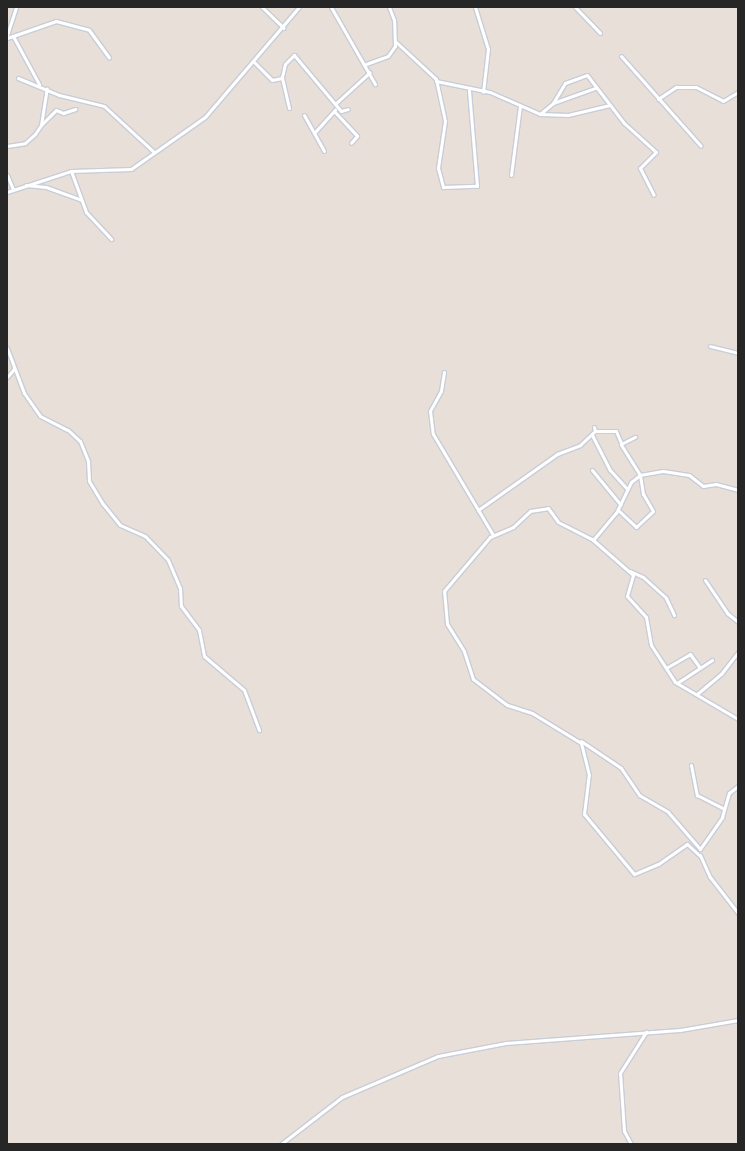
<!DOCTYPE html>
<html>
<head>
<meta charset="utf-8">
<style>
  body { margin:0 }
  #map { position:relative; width:745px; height:1151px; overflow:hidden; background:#e8dfd9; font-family:"Work Sans",sans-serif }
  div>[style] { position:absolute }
  .roads { filter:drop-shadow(1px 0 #c8cdd7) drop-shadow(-1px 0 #c8cdd7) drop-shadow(0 1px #c8cdd7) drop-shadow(0 -1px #c8cdd7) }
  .minor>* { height:3px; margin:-1.5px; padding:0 1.5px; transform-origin:1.5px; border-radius:1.5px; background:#fff }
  span { translate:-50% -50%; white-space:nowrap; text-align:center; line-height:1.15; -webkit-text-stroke:4px #fff; paint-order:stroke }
  .frame { position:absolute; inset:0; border:8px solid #262626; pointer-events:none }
</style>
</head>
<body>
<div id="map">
  <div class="roads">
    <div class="minor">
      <div style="left:262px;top:7px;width:30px;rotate:44deg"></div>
      <div style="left:331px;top:7px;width:89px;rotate:60.3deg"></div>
      <div style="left:475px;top:7px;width:44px;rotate:72.8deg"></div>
      <div style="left:488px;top:49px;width:43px;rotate:96.6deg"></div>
      <div style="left:575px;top:7px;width:36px;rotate:46deg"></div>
      <div style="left:7px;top:35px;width:29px;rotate:-72deg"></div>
      <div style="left:13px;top:36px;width:55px;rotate:61.6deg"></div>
      <div style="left:7px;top:38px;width:52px;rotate:-19.1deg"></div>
      <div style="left:56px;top:21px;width:34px;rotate:15deg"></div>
      <div style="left:89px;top:30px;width:34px;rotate:54deg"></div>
      <div style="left:396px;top:42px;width:54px;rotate:42.8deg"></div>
      <div style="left:436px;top:79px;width:43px;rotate:77.9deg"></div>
      <div style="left:445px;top:121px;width:48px;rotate:98.5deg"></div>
      <div style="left:438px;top:168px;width:20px;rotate:75deg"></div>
      <div style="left:443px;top:187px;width:34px;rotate:-2deg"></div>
      <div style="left:477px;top:186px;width:96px;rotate:-94.8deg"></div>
      <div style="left:621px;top:56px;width:120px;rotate:48.4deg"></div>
      <div style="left:254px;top:62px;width:25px;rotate:45deg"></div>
      <div style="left:272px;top:80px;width:10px;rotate:-11deg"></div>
      <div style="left:366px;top:64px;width:23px;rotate:-20deg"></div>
      <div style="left:388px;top:56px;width:12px;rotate:-55deg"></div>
      <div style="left:395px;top:46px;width:26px;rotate:-92deg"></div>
      <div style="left:394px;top:20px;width:14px;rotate:-111deg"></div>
      <div style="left:18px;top:78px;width:44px;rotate:22.5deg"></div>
      <div style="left:59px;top:95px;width:46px;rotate:13.7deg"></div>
      <div style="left:104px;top:106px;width:68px;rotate:42.6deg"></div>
      <div style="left:436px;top:81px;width:55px;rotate:11.5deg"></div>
      <div style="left:490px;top:92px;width:55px;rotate:23.7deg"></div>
      <div style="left:540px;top:114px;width:28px;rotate:2deg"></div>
      <div style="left:568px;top:115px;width:43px;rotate:-13.4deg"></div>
      <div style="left:658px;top:99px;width:22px;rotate:-34deg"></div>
      <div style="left:676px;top:87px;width:20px"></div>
      <div style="left:696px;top:87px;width:30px;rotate:27deg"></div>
      <div style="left:723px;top:101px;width:17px;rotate:-31deg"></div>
      <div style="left:553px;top:103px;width:45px;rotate:-19.7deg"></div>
      <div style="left:335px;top:104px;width:47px;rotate:-42.4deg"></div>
      <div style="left:289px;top:108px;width:32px;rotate:-103deg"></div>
      <div style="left:282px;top:77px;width:13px;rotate:-77deg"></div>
      <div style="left:285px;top:64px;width:13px;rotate:-45deg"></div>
      <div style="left:294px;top:55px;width:73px;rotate:50deg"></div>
      <div style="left:341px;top:111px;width:7px;rotate:-16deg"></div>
      <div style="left:334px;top:111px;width:34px;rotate:47deg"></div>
      <div style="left:357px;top:136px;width:9px;rotate:131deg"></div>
      <div style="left:540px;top:114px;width:17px;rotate:-40deg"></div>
      <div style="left:553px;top:103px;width:23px;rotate:-59deg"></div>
      <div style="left:565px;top:83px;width:23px;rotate:-20deg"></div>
      <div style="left:587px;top:75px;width:61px;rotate:52.4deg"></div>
      <div style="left:624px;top:123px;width:43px;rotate:42.2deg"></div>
      <div style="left:656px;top:152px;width:23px;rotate:135deg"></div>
      <div style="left:640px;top:168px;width:30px;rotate:63deg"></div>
      <div style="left:304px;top:115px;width:41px;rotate:60.9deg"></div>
      <div style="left:41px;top:125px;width:21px;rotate:-45deg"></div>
      <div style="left:56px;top:110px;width:8px;rotate:23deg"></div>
      <div style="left:63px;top:113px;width:13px;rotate:-18deg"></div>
      <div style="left:315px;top:132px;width:30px;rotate:-48deg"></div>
      <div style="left:7px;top:146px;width:18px;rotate:-9deg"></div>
      <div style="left:25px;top:143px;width:13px;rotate:-42deg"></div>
      <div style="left:35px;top:134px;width:11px;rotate:-56deg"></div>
      <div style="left:41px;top:125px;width:37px;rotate:-81deg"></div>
      <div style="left:71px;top:171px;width:44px;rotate:69.9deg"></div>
      <div style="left:86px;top:212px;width:37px;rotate:47deg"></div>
      <div style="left:7px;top:175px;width:15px;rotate:67deg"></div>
      <div style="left:511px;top:175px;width:70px;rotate:-82.6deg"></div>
      <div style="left:26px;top:185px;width:20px;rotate:6deg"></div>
      <div style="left:46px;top:187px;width:37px;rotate:20deg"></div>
      <div style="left:7px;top:192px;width:67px;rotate:-18.2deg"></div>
      <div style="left:71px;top:171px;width:60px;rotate:-1.9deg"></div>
      <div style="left:131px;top:169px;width:90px;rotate:-35.1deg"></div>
      <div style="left:205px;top:117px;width:145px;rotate:-49.5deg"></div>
      <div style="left:710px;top:346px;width:29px;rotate:14deg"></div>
      <div style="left:7px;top:348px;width:48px;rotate:69.3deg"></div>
      <div style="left:24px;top:393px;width:28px;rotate:55deg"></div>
      <div style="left:40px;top:416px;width:31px;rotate:27deg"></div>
      <div style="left:68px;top:430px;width:16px;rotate:43deg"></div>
      <div style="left:80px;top:441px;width:22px;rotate:68deg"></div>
      <div style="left:88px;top:461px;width:20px;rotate:87deg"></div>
      <div style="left:89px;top:481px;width:27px;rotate:59deg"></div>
      <div style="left:103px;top:504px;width:27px;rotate:51deg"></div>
      <div style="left:120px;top:525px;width:27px;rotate:24deg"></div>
      <div style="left:145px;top:536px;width:33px;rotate:46deg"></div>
      <div style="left:168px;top:560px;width:30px;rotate:67deg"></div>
      <div style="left:180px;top:588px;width:18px;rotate:87deg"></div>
      <div style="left:181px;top:606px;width:30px;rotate:53deg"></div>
      <div style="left:199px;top:630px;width:26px;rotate:79deg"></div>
      <div style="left:204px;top:656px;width:52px;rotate:40.4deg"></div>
      <div style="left:244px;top:690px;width:43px;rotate:69.4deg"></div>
      <div style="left:444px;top:372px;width:19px;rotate:99deg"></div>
      <div style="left:441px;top:391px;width:23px;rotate:119deg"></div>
      <div style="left:430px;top:411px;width:23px;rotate:83deg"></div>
      <div style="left:433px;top:434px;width:117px;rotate:59.3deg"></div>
      <div style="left:7px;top:377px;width:11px;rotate:-49deg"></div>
      <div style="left:594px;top:427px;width:4px;rotate:76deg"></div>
      <div style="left:595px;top:431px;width:21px"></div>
      <div style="left:616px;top:431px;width:13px;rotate:67deg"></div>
      <div style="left:592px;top:435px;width:39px;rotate:63deg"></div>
      <div style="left:610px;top:470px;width:25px;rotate:48deg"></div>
      <div style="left:592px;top:470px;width:45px;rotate:50.4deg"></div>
      <div style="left:478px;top:510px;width:97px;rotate:-35.3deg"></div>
      <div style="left:557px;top:454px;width:25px;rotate:-21deg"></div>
      <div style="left:580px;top:445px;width:21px;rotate:-43deg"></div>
      <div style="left:618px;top:510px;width:25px;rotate:43deg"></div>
      <div style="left:636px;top:527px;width:23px;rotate:-43deg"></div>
      <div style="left:653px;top:511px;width:20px;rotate:-120deg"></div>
      <div style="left:643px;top:494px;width:19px;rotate:-99deg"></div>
      <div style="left:640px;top:475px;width:36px;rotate:-122deg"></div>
      <div style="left:621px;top:444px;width:16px;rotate:-27deg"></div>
      <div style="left:593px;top:540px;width:35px;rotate:-50deg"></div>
      <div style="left:616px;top:513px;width:34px;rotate:-64deg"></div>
      <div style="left:631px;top:482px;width:11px;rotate:-38deg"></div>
      <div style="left:640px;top:475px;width:23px;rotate:-10deg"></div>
      <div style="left:663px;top:471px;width:26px;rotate:9deg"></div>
      <div style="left:689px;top:475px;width:18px;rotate:38deg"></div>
      <div style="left:703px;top:486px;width:13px;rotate:-9deg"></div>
      <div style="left:716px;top:484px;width:23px;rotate:15deg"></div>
      <div style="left:630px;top:571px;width:14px;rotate:25deg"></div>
      <div style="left:643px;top:577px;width:31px;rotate:42deg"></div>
      <div style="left:666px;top:598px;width:19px;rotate:65deg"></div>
      <div style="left:705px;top:580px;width:40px;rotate:56deg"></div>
      <div style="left:727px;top:613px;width:14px;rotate:39deg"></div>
      <div style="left:666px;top:668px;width:28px;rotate:-30deg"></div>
      <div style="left:690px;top:654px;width:17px;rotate:54deg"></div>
      <div style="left:677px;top:683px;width:42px;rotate:-33.3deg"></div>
      <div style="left:697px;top:694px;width:31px;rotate:-40deg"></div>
      <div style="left:721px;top:674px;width:28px;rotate:-52deg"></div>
      <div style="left:581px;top:741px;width:48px;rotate:34deg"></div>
      <div style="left:621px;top:768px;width:32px;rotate:56deg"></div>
      <div style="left:639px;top:795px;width:34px;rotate:30deg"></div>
      <div style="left:668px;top:812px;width:49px;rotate:49.1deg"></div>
      <div style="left:691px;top:765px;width:31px;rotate:79deg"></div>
      <div style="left:697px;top:795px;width:30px;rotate:27deg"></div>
      <div style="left:700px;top:849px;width:39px;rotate:-55deg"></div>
      <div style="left:722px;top:817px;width:25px;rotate:-74deg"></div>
      <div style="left:729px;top:793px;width:11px;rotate:-38deg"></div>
      <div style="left:700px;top:855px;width:24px;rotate:66deg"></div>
      <div style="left:710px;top:877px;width:46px;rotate:52.1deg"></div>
      <div style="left:700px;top:856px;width:18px;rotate:-137deg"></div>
      <div style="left:687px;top:844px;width:35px;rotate:145deg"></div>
      <div style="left:658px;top:864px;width:26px;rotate:157deg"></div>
      <div style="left:634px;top:874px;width:78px;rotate:-129.8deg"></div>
      <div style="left:584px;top:814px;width:39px;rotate:-83deg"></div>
      <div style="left:589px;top:775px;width:33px;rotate:-104deg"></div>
      <div style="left:581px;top:743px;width:57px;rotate:-148.5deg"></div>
      <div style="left:532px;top:713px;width:26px;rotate:-162deg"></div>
      <div style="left:507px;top:705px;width:43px;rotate:-142.6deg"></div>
      <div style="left:473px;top:679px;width:29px;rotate:-108deg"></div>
      <div style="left:464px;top:651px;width:32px;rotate:-122deg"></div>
      <div style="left:447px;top:624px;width:33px;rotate:-95deg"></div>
      <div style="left:444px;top:591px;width:71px;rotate:-49.6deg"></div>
      <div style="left:490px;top:537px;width:25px;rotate:-23deg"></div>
      <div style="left:513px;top:527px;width:23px;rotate:-43deg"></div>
      <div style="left:530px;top:511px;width:18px;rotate:-9deg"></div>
      <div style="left:548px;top:508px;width:17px;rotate:54deg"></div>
      <div style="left:558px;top:522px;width:39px;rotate:27deg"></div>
      <div style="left:593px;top:540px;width:53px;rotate:41.2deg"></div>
      <div style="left:633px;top:575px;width:22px;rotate:106deg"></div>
      <div style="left:627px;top:596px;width:28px;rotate:48deg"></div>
      <div style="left:646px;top:617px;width:28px;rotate:80deg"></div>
      <div style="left:651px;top:645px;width:44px;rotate:57deg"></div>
      <div style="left:675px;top:682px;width:73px;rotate:30.4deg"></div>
      <div style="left:281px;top:1144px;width:77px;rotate:-37.6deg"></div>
      <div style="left:342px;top:1097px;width:104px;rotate:-23.1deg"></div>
      <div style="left:438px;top:1056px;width:69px;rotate:-10.8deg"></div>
      <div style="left:506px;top:1043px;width:174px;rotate:-4.3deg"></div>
      <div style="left:680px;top:1030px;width:59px;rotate:-9.8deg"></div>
      <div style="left:631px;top:1144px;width:15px;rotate:-118deg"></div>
      <div style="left:624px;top:1131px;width:58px;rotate:-93.9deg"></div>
      <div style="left:620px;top:1073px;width:49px;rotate:-57.6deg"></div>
    </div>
  </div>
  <div class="frame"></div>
</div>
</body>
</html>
